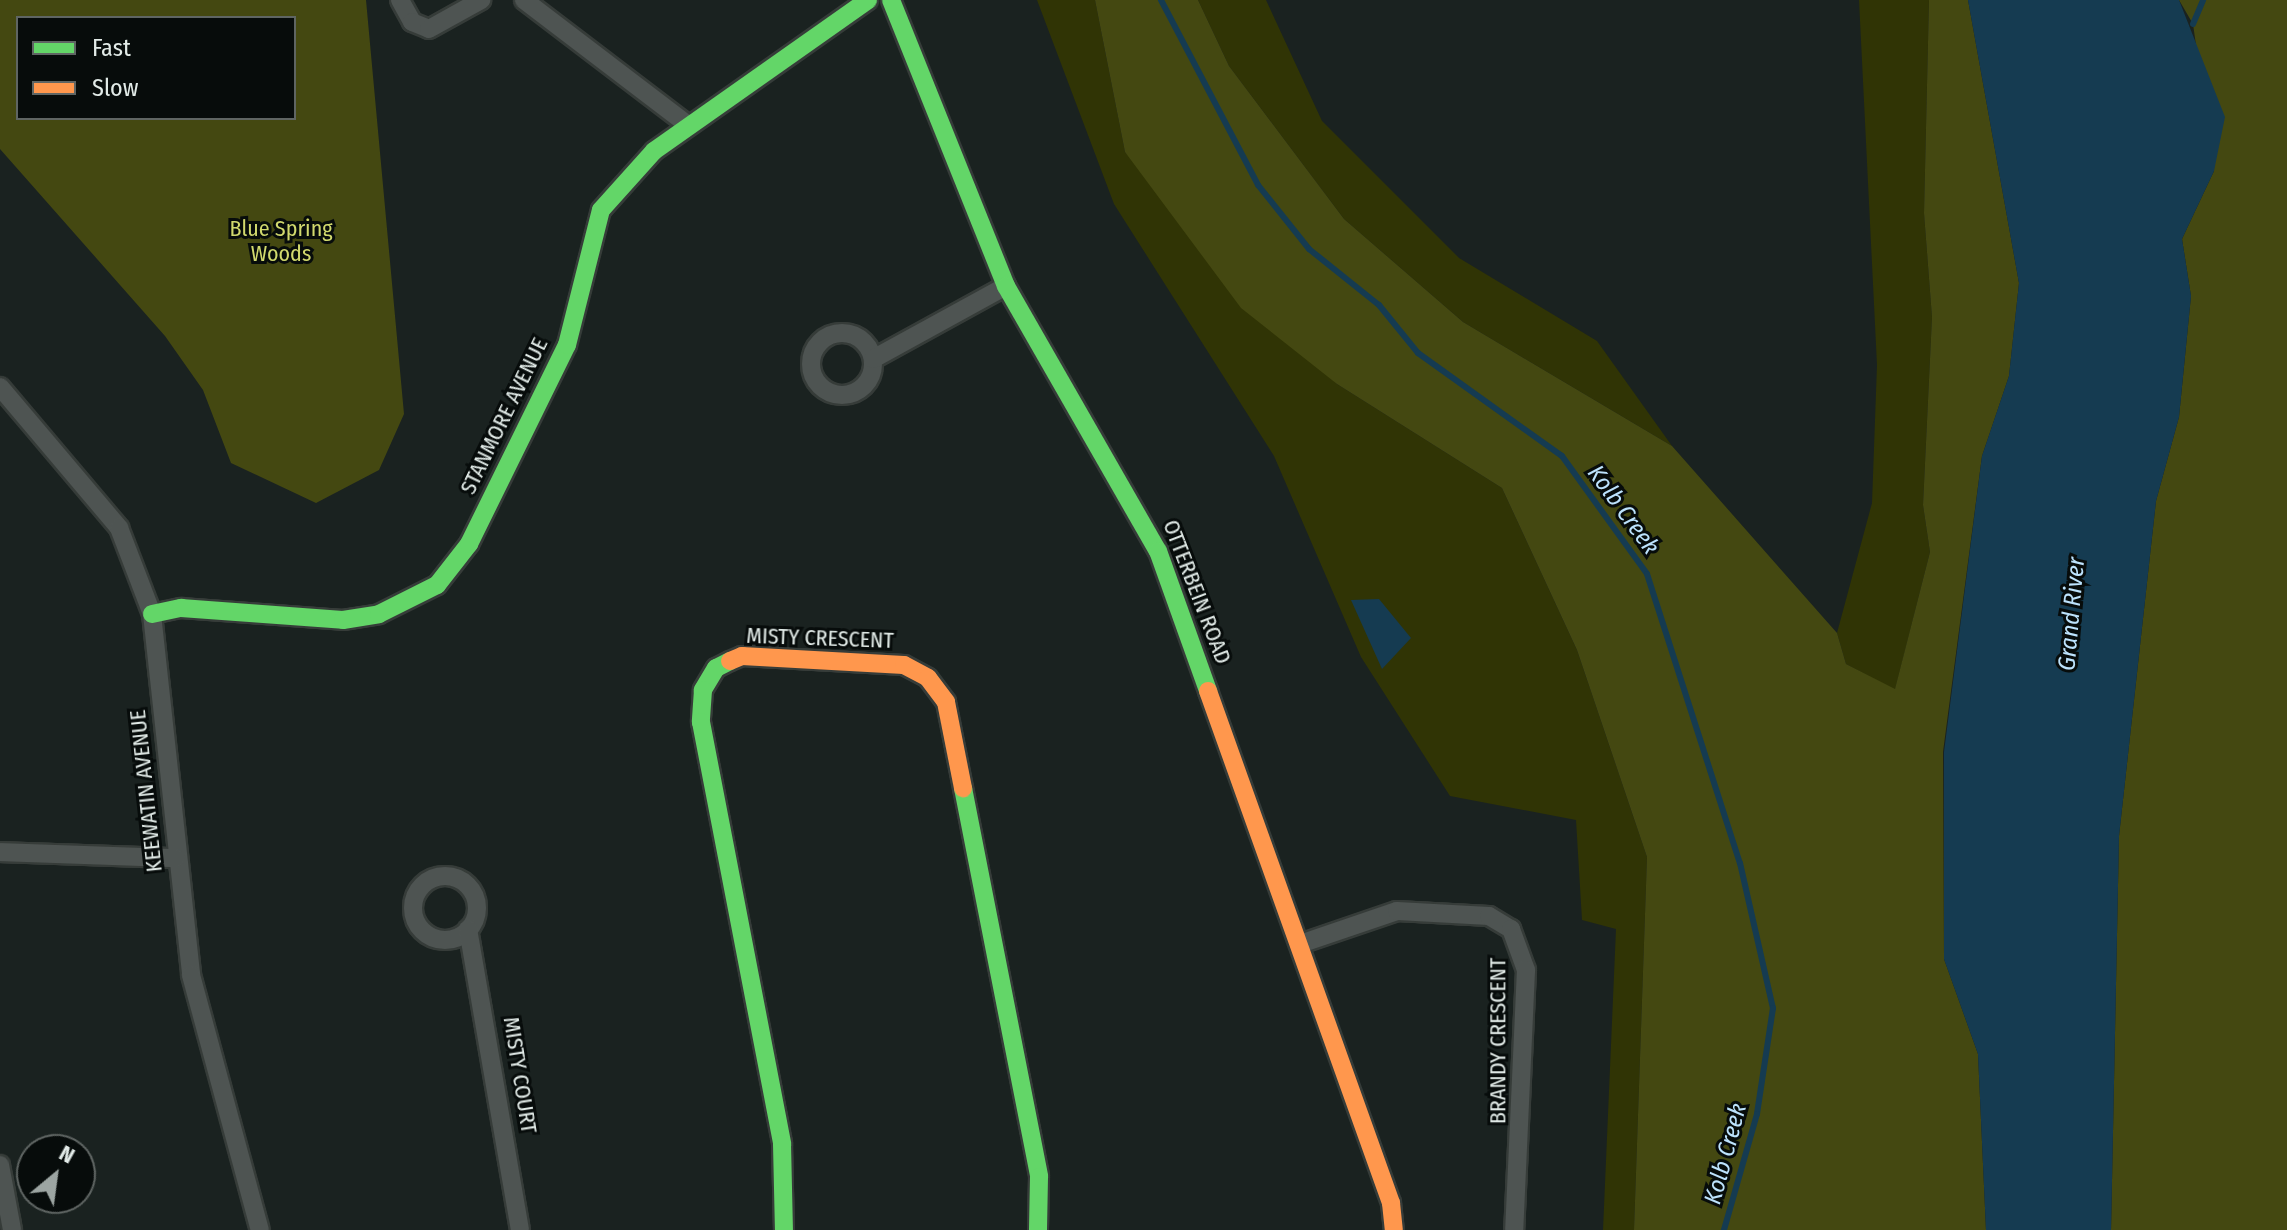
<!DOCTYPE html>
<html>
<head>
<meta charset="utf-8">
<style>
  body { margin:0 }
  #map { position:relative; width:2287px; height:1230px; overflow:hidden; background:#1a2220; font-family:"Fira Sans Condensed",sans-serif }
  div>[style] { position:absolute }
  .green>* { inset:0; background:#303405 }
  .forest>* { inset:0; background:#444811 }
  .water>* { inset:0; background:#153b51 }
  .stream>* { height:6px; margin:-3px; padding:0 3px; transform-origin:3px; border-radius:3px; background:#153b51 }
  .roads { filter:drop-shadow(2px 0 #363c39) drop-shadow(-2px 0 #363c39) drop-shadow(0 2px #363c39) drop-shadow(0 -2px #363c39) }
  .street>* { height:18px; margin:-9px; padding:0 9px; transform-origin:9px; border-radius:9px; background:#4e5452 }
  .street>.ring { margin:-9px; padding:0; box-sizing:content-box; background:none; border:18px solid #4e5452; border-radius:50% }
  .fast>* { height:18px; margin:-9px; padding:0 9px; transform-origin:9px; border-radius:9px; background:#63d668 }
  .slow>* { height:18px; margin:-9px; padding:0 9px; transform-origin:9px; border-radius:9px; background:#ff974d }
  span { translate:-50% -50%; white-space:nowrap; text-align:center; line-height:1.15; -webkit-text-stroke:6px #070c0b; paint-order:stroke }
  .park-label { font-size:22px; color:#d1d96d }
  .street-label { font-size:22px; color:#e2ebe8 }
  .water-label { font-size:24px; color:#bde3fd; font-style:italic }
  .legend { position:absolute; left:16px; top:16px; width:280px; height:104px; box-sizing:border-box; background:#070c0b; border:2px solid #5f6563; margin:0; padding:10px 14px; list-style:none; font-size:24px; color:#e2ebe8 }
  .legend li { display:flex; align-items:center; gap:16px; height:40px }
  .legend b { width:40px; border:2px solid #5f6563 }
  .north { position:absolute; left:16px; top:1134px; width:80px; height:80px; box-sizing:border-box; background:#070c0b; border:2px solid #5f6563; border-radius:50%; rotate:29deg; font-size:22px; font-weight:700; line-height:32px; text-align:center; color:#e2ebe8 }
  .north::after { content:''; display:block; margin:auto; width:28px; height:36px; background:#9ca5a2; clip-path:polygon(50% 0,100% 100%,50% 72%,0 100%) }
</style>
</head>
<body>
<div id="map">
  <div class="green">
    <div style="clip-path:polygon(1037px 0,1095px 0,1125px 152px,1337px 384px,1502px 488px,1577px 650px,1647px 857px,1634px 1230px,1603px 1230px,1616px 929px,1582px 920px,1576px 820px,1450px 796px,1361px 657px,1274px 456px,1114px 204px)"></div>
    <div style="clip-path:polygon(1198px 0,1266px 0,1322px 121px,1459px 258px,1597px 341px,1672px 446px,1463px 322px,1344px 219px,1229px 66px)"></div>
    <div style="clip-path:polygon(1859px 0,1929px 0,1924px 213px,1932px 317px,1923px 505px,1930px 552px,1895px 690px,1846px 664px,1837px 633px,1872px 503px,1877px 365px)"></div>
  </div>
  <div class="forest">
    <div style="clip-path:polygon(evenodd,0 0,366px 0,404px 414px,379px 470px,316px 503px,231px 463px,203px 390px,165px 336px,0 149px,0 0,18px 18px,294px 18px,294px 118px,18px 118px,18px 18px)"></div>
    <div style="clip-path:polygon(1095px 0,1198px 0,1229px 66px,1344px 219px,1463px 322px,1672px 446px,1837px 633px,1846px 664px,1895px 689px,1930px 552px,1923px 505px,1932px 317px,1924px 213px,1929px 0,1968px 0,2019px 283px,2009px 376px,1982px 456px,1943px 752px,1944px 959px,1978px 1054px,1986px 1230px,1634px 1230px,1647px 857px,1577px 650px,1502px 488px,1337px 384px,1241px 308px,1125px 152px)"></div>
    <div style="clip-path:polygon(2179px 0,2287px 0,2287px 1230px,2111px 1230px,2119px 836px,2156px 501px,2179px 417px,2191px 296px,2182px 239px,2214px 171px,2193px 24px)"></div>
  </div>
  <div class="water">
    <div style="clip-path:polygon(1968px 0,2179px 0,2225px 117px,2214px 171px,2182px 239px,2191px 296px,2179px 417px,2156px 501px,2119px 836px,2111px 1230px,1986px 1230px,1978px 1054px,1944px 959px,1944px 752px,1982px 456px,2009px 376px,2019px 283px)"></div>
    <div style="clip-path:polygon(1379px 599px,1411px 638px,1382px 669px,1351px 600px)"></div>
  </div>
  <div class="stream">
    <div style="left:1161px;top:0;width:209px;rotate:62.3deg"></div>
    <div style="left:1258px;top:185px;width:82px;rotate:51.4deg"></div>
    <div style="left:1309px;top:249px;width:90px;rotate:38.7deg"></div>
    <div style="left:1379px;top:305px;width:62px;rotate:50.9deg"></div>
    <div style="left:1418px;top:353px;width:177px;rotate:35.6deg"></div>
    <div style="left:1562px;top:456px;width:145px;rotate:54.2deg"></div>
    <div style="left:1647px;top:574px;width:304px;rotate:72.2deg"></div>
    <div style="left:1740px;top:863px;width:149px;rotate:77.2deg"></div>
    <div style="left:1773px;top:1008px;width:107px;rotate:98.6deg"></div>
    <div style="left:1757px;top:1114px;width:121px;rotate:105.9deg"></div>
    <div style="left:2193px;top:24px;width:26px;rotate:-67deg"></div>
  </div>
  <div class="roads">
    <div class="street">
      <div style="left:400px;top:0;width:25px;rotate:61deg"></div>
      <div style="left:412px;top:22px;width:18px;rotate:22deg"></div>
      <div style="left:429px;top:29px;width:60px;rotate:-29.1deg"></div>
      <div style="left:524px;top:0;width:206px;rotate:37.3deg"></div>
      <div class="ring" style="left:811px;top:333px;width:44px;height:44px"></div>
      <div style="left:873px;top:359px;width:152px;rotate:-28.8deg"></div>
      <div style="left:0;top:387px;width:185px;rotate:49.8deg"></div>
      <div style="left:119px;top:528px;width:92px;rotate:69deg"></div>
      <div style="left:152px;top:614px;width:363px;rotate:83.8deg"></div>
      <div style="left:191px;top:975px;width:264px;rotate:74.9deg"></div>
      <div style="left:0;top:852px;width:176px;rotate:2deg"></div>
      <div class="ring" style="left:413px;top:876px;width:46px;height:46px"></div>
      <div style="left:468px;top:929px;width:305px;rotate:80.2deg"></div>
      <div style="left:1300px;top:944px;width:102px;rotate:-18.8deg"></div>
      <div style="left:1397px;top:911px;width:92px;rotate:3.1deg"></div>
      <div style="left:1489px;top:916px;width:26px;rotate:31deg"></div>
      <div style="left:1511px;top:929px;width:44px;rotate:69.9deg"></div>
      <div style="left:1526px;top:970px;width:260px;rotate:92.6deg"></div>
      <div style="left:0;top:1165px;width:66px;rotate:79.5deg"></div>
    </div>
    <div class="fast">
      <div style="left:891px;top:0;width:308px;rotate:68.1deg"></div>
      <div style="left:1006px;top:286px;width:305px;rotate:60.2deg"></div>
      <div style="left:1158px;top:551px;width:149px;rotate:70.3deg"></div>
      <div style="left:152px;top:614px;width:30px;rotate:-12deg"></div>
      <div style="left:181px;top:608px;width:162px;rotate:4.2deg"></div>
      <div style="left:343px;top:620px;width:36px;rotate:-9deg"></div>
      <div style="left:379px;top:614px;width:65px;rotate:-26.6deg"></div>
      <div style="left:437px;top:585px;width:52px;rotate:-52deg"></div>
      <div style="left:469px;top:544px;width:222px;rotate:-63.8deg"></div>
      <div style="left:567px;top:345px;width:139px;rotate:-75.9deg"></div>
      <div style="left:601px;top:210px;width:79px;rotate:-48.1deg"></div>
      <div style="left:654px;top:151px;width:262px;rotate:-35.2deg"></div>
      <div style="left:730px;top:661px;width:16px;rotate:153deg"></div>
      <div style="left:716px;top:668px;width:26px;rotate:121deg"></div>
      <div style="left:703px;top:690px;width:32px;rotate:94deg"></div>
      <div style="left:701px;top:722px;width:430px;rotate:79.1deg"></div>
      <div style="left:782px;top:1144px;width:86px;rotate:88.7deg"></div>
      <div style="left:963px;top:788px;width:396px;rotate:78.9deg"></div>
      <div style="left:1039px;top:1177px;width:53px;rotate:91.1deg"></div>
    </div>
    <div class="slow">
      <div style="left:730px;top:661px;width:13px;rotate:-23deg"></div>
      <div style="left:742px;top:656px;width:162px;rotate:3.2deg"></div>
      <div style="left:904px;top:665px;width:27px;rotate:28deg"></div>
      <div style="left:928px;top:678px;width:30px;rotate:53deg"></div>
      <div style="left:946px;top:702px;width:88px;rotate:78.8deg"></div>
      <div style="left:1208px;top:691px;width:544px;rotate:70.33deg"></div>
      <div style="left:1391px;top:1203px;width:27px;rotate:84deg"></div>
    </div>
  </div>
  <div class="park-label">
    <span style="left:281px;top:241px">Blue Spring<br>Woods</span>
  </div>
  <div class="street-label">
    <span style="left:504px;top:416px;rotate:-64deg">STANMORE AVENUE</span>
    <span style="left:1197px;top:592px;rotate:69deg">OTTERBEIN ROAD</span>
    <span style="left:820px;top:638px;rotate:2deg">MISTY CRESCENT</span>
    <span style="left:146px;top:791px;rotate:-96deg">KEEWATIN AVENUE</span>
    <span style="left:1498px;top:1041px;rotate:-90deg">BRANDY CRESCENT</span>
    <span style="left:520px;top:1075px;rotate:81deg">MISTY COURT</span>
  </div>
  <div class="water-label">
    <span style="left:1623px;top:510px;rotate:54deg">Kolb Creek</span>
    <span style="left:2072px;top:614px;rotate:-85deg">Grand River</span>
    <span style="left:1726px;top:1154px;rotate:-75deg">Kolb Creek</span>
  </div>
  <ul class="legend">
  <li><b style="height:10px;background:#63d668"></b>Fast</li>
  <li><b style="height:10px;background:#ff974d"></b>Slow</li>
  </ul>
  <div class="north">N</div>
</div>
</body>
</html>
